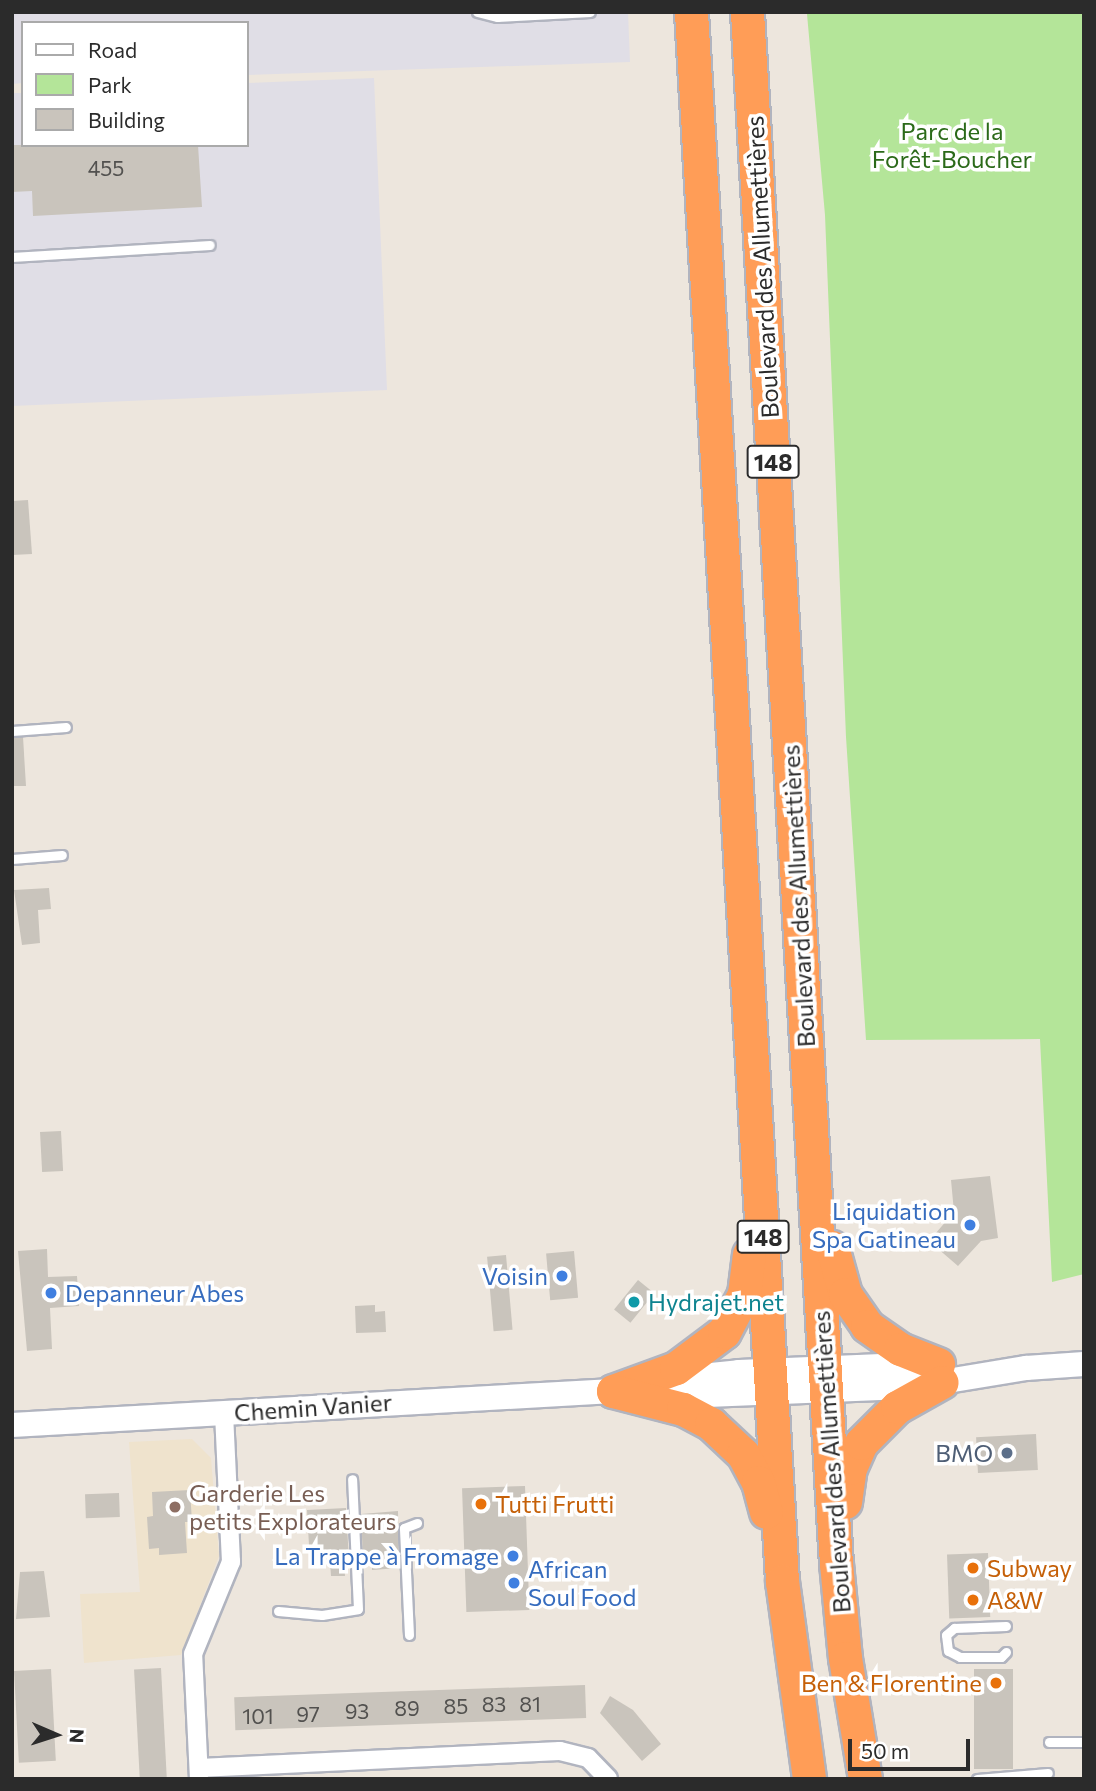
<!DOCTYPE html>
<html>
<head>
<meta charset="utf-8">
<style>
  body { margin:0 }
  #map { position:relative; width:1096px; height:1791px; overflow:hidden; background:#ede6dd; font-family:Commissioner,sans-serif }
  div>[style] { position:absolute }
  .industrial>* { inset:0; background:#e0dee6 }
  .education>* { inset:0; background:#efe3cd }
  .green>* { inset:0; background:#b4e599 }
  .building>* { inset:0; background:#c9c4bc; transform-origin:0 0 }
  .roads { filter:drop-shadow(2px 0 #b1b4bf) drop-shadow(-2px 0 #b1b4bf) drop-shadow(0 2px #b1b4bf) drop-shadow(0 -2px #b1b4bf) }
  .lane>* { height:9px; margin:-4.5px; padding:0 4.5px; transform-origin:4.5px; border-radius:4.5px; background:#fff }
  .street>* { height:18px; margin:-9px; padding:0 9px; transform-origin:9px; border-radius:9px; background:#fff }
  .secondary>* { height:24px; margin:-12px; padding:0 12px; transform-origin:12px; border-radius:12px; background:#fff }
  .highway>* { height:33px; margin:-16.5px; padding:0 16.5px; transform-origin:16.5px; border-radius:16.5px; background:#ff9d57 }
  .dots>* { width:19px; height:19px; translate:-50% -50%; box-sizing:border-box; border:4px solid #fff; border-radius:50% }
  span { translate:-50% -50%; white-space:nowrap; text-align:center; line-height:1.15; -webkit-text-stroke:7px #fff; paint-order:stroke }
  .number-label { font-size:21px; color:#52514f }
  .number-label span { -webkit-text-stroke-width:0 }
  .shield-label span { padding:2px 5px; background:#fff; border:2px solid; border-radius:5px; -webkit-text-stroke-width:0 }
  .shield-label { font-size:23px; color:#2b2b2b; font-weight:700 }
  .park-label { font-size:24px; color:#2b6a19 }
  .street-label { font-size:24px; color:#2b2b2b }
  .shop-label { font-size:24px; color:#366cbe }
  .right { translate:-100% -50%; text-align:right }
  .left { translate:0 -50%; text-align:left }
  .culture-label { font-size:24px; color:#0d838f }
  .service-label { font-size:24px; color:#4e5e75 }
  .education-label { font-size:24px; color:#785e54 }
  .food-label { font-size:24px; color:#c56008 }
  .frame { position:absolute; inset:0; border:14px solid #2b2b2b; pointer-events:none }
  .legend { position:absolute; left:21px; top:21px; width:228px; height:126px; box-sizing:border-box; background:#fff; border:2px solid #aaa; margin:0; padding:9px 12px; list-style:none; font-size:21px; color:#2b2b2b }
  .legend li { display:flex; align-items:center; gap:14px; height:35px }
  .legend b { width:35px; border:2px solid #aaa }
  .north { position:absolute; left:21px; top:1700px; width:70px; height:70px; -webkit-text-stroke:5px #fff; paint-order:stroke; rotate:93deg; font-size:19px; font-weight:700; line-height:28px; text-align:center; color:#2b2b2b }
  .north::after { content:''; display:block; margin:auto; width:24px; height:32px; background:#2b2b2b; clip-path:polygon(50% 0,100% 100%,50% 72%,0 100%) }
  .scale { position:absolute; left:848px; top:1739px; width:122px; height:32px; box-sizing:border-box; border:4px solid #2b2b2b; border-top:0; padding-left:9px; font-size:21px; line-height:24px; white-space:nowrap; color:#2b2b2b; -webkit-text-stroke:5px #fff; paint-order:stroke }
</style>
</head>
<body>
<div id="map">
  <div class="industrial">
    <div style="clip-path:polygon(12px 12px,628px 12px,630px 62px,247px 75px,247px 23px,23px 23px,23px 83px,12px 84px)"></div>
    <div style="clip-path:polygon(374px 78px,387px 390px,12px 406px,12px 93px,23px 93px,23px 145px,247px 145px,247px 83px)"></div>
  </div>
  <div class="education">
    <div style="clip-path:polygon(192px 1439px,211px 1458px,219px 1556px,181px 1655px,84px 1663px,80px 1594px,140px 1592px,129px 1442px)"></div>
  </div>
  <div class="green">
    <div style="clip-path:polygon(1084px 12px,1084px 1274px,1052px 1282px,1040px 1039px,866px 1040px,846px 737px,825px 215px,807px 14px)"></div>
  </div>
  <div class="building">
    <div style="clip-path:polygon(12px 145px,198px 145px,202px 207px,33px 216px,32px 191px,12px 192px)"></div>
    <div style="clip-path:polygon(28px 500px,32px 554px,12px 555px,12px 501px)"></div>
    <div style="clip-path:polygon(23px 737px,26px 786px,12px 786px,12px 738px)"></div>
    <div style="clip-path:polygon(49px 888px,51px 909px,38px 910px,40px 943px,22px 945px,14px 890px)"></div>
    <div style="left:61px;top:1131px;width:40px;height:21px;rotate:87deg"></div>
    <div style="clip-path:polygon(990px 1176px,998px 1238px,981px 1241px,958px 1266px,929px 1241px,954px 1212px,951px 1180px)"></div>
    <div style="clip-path:polygon(47px 1249px,48px 1277px,77px 1276px,79px 1306px,50px 1308px,52px 1349px,27px 1351px,18px 1251px)"></div>
    <div style="left:574px;top:1251px;width:47px;height:28px;rotate:85deg"></div>
    <div style="left:506px;top:1255px;width:75px;height:19px;rotate:85deg"></div>
    <div style="left:638px;top:1280px;width:21px;height:38px;rotate:39deg"></div>
    <div style="clip-path:polygon(375px 1305px,375px 1312px,385px 1311px,386px 1332px,356px 1333px,355px 1306px)"></div>
    <div style="left:1036px;top:1434px;width:36px;height:60px;rotate:87deg"></div>
    <div style="left:525px;top:1486px;width:124px;height:63px;rotate:88deg"></div>
    <div style="clip-path:polygon(190px 1490px,192px 1522px,185px 1522px,187px 1553px,159px 1555px,159px 1548px,149px 1549px,147px 1517px,153px 1516px,152px 1492px)"></div>
    <div style="left:119px;top:1493px;width:24px;height:34px;rotate:88deg"></div>
    <div style="clip-path:polygon(346px 1508px,349px 1560px,344px 1560px,345px 1576px,331px 1576px,330px 1562px,310px 1563px,307px 1510px)"></div>
    <div style="clip-path:polygon(398px 1511px,399px 1568px,372px 1570px,372px 1559px,363px 1559px,361px 1514px)"></div>
    <div style="left:988px;top:1553px;width:64px;height:41px;rotate:88deg"></div>
    <div style="clip-path:polygon(44px 1571px,50px 1617px,16px 1619px,20px 1572px)"></div>
    <div style="left:161px;top:1668px;width:111px;height:27px;rotate:87deg"></div>
    <div style="left:51px;top:1669px;width:92px;height:37px;rotate:87deg"></div>
    <div style="left:974px;top:1669px;width:39px;height:100px"></div>
    <div style="left:585px;top:1685px;width:33px;height:351px;rotate:88deg"></div>
    <div style="clip-path:polygon(610px 1696px,633px 1710px,661px 1744px,642px 1761px,600px 1713px)"></div>
  </div>
  <div class="roads">
    <div class="lane">
      <div style="left:477px;top:12px;width:21px;rotate:14deg"></div>
      <div style="left:497px;top:17px;width:93px;rotate:-3.1deg"></div>
      <div style="left:12px;top:257px;width:198px;rotate:-3.5deg"></div>
      <div style="left:12px;top:731px;width:54px;rotate:-4.2deg"></div>
      <div style="left:12px;top:859px;width:50px;rotate:-4.6deg"></div>
      <div style="left:278px;top:1611px;width:44px;rotate:5.2deg"></div>
      <div style="left:322px;top:1615px;width:36px;rotate:-9deg"></div>
      <div style="left:358px;top:1609px;width:130px;rotate:-92.6deg"></div>
      <div style="left:409px;top:1635px;width:107px;rotate:-92.7deg"></div>
      <div style="left:404px;top:1528px;width:14px;rotate:-21deg"></div>
      <div style="left:1006px;top:1652px;width:7px;rotate:135deg"></div>
      <div style="left:1001px;top:1657px;width:41px;rotate:180deg"></div>
      <div style="left:960px;top:1657px;width:13px;rotate:-153deg"></div>
      <div style="left:948px;top:1651px;width:16px;rotate:-97deg"></div>
      <div style="left:946px;top:1635px;width:11px;rotate:-41deg"></div>
      <div style="left:954px;top:1628px;width:52px;rotate:-2.2deg"></div>
      <div style="left:1049px;top:1742px;width:35px"></div>
      <div style="left:977px;top:1779px;width:71px;rotate:-4.8deg"></div>
    </div>
    <div class="street">
      <div style="left:199px;top:1768px;width:361px;rotate:-2.7deg"></div>
      <div style="left:560px;top:1751px;width:29px;rotate:14deg"></div>
      <div style="left:588px;top:1758px;width:29px;rotate:46deg"></div>
      <div style="left:199px;top:1779px;width:125px;rotate:-92.7deg"></div>
      <div style="left:193px;top:1654px;width:100px;rotate:-67.6deg"></div>
      <div style="left:231px;top:1562px;width:149px;rotate:-92.7deg"></div>
    </div>
    <div class="secondary">
      <div style="left:662px;top:1380px;width:77px;rotate:-5.9deg"></div>
      <div style="left:739px;top:1372px;width:190px;rotate:-2.4deg"></div>
      <div style="left:12px;top:1425px;width:602px;rotate:-3.24deg"></div>
      <div style="left:613px;top:1391px;width:69px;rotate:4.1deg"></div>
      <div style="left:682px;top:1396px;width:229px;rotate:-2.3deg"></div>
      <div style="left:911px;top:1387px;width:117px;rotate:-9.4deg"></div>
      <div style="left:1026px;top:1368px;width:58px;rotate:-3.9deg"></div>
    </div>
    <div class="highway">
      <div style="left:691px;top:12px;width:1572px;rotate:86.68deg"></div>
      <div style="left:782px;top:1581px;width:200px;rotate:82.2deg"></div>
      <div style="left:747px;top:12px;width:1554px;rotate:86.72deg"></div>
      <div style="left:836px;top:1563px;width:95px;rotate:84.6deg"></div>
      <div style="left:845px;top:1658px;width:123px;rotate:80.6deg"></div>
      <div style="left:832px;top:1247px;width:49px;rotate:74.5deg"></div>
      <div style="left:845px;top:1294px;width:39px;rotate:55deg"></div>
      <div style="left:867px;top:1326px;width:40px;rotate:34.9deg"></div>
      <div style="left:900px;top:1349px;width:41px;rotate:21.5deg"></div>
      <div style="left:613px;top:1391px;width:67px;rotate:-20.1deg"></div>
      <div style="left:676px;top:1368px;width:60px;rotate:-36.9deg"></div>
      <div style="left:724px;top:1332px;width:43px;rotate:-62.2deg"></div>
      <div style="left:744px;top:1294px;width:40px;rotate:-82.9deg"></div>
      <div style="left:613px;top:1391px;width:72px;rotate:14.4deg"></div>
      <div style="left:683px;top:1409px;width:32px;rotate:28deg"></div>
      <div style="left:711px;top:1424px;width:44px;rotate:43.2deg"></div>
      <div style="left:743px;top:1454px;width:32px;rotate:62deg"></div>
      <div style="left:758px;top:1482px;width:31px;rotate:75deg"></div>
      <div style="left:845px;top:1502px;width:34px;rotate:-82deg"></div>
      <div style="left:850px;top:1468px;width:27px;rotate:-66deg"></div>
      <div style="left:861px;top:1443px;width:51px;rotate:-45deg"></div>
      <div style="left:897px;top:1407px;width:51px;rotate:-29.1deg"></div>
    </div>
  </div>
  <div class="dots">
    <div style="left:970px;top:1225px;background:#3f7fe0"></div>
    <div style="left:562px;top:1276px;background:#3f7fe0"></div>
    <div style="left:51px;top:1293px;background:#3f7fe0"></div>
    <div style="left:634px;top:1302px;background:#0f9aa8"></div>
    <div style="left:1007px;top:1453px;background:#5c6f8a"></div>
    <div style="left:481px;top:1504px;background:#e8710a"></div>
    <div style="left:175px;top:1507px;background:#8d6e63"></div>
    <div style="left:513px;top:1556px;background:#3f7fe0"></div>
    <div style="left:973px;top:1568px;background:#e8710a"></div>
    <div style="left:514px;top:1583px;background:#3f7fe0"></div>
    <div style="left:973px;top:1600px;background:#e8710a"></div>
    <div style="left:996px;top:1683px;background:#e8710a"></div>
  </div>
  <div class="number-label">
    <span style="left:106px;top:168px">455</span>
    <span style="left:494px;top:1704px">83</span>
    <span style="left:530px;top:1704px">81</span>
    <span style="left:456px;top:1706px">85</span>
    <span style="left:407px;top:1708px">89</span>
    <span style="left:357px;top:1711px">93</span>
    <span style="left:308px;top:1714px">97</span>
    <span style="left:258px;top:1716px">101</span>
  </div>
  <div class="shield-label">
    <span style="left:773px;top:462px">148</span>
    <span style="left:763px;top:1237px">148</span>
  </div>
  <div class="park-label">
    <span style="left:952px;top:145px">Parc de la<br>Forêt-Boucher</span>
  </div>
  <div class="street-label">
    <span style="left:762px;top:267px;rotate:-93deg">Boulevard des Allumettières</span>
    <span style="left:798px;top:896px;rotate:-93deg">Boulevard des Allumettières</span>
    <span style="left:313px;top:1407px;rotate:-4deg">Chemin Vanier</span>
    <span style="left:831px;top:1462px;rotate:-94deg">Boulevard des Allumettières</span>
  </div>
  <div class="shop-label">
    <span class="right" style="left:956px;top:1225px">Liquidation<br>Spa Gatineau</span>
    <span class="right" style="left:548px;top:1276px">Voisin</span>
    <span class="left" style="left:65px;top:1293px">Depanneur Abes</span>
    <span class="right" style="left:499px;top:1556px">La Trappe à Fromage</span>
    <span class="left" style="left:528px;top:1583px">African<br>Soul Food</span>
  </div>
  <div class="culture-label">
    <span class="left" style="left:648px;top:1302px">Hydrajet.net</span>
  </div>
  <div class="service-label">
    <span class="right" style="left:993px;top:1453px">BMO</span>
  </div>
  <div class="education-label">
    <span class="left" style="left:189px;top:1507px">Garderie Les<br>petits Explorateurs</span>
  </div>
  <div class="food-label">
    <span class="left" style="left:495px;top:1504px">Tutti Frutti</span>
    <span class="left" style="left:987px;top:1568px">Subway</span>
    <span class="left" style="left:987px;top:1600px">A&amp;W</span>
    <span class="right" style="left:982px;top:1683px">Ben &amp; Florentine</span>
  </div>
  <div class="frame"></div>
  <ul class="legend">
  <li><b style="height:9px;background:#fff"></b>Road</li>
  <li><b style="height:19px;background:#b4e599"></b>Park</li>
  <li><b style="height:19px;background:#c9c4bc"></b>Building</li>
  </ul>
  <div class="north">N</div>
  <div class="scale">50 m</div>
</div>
</body>
</html>
